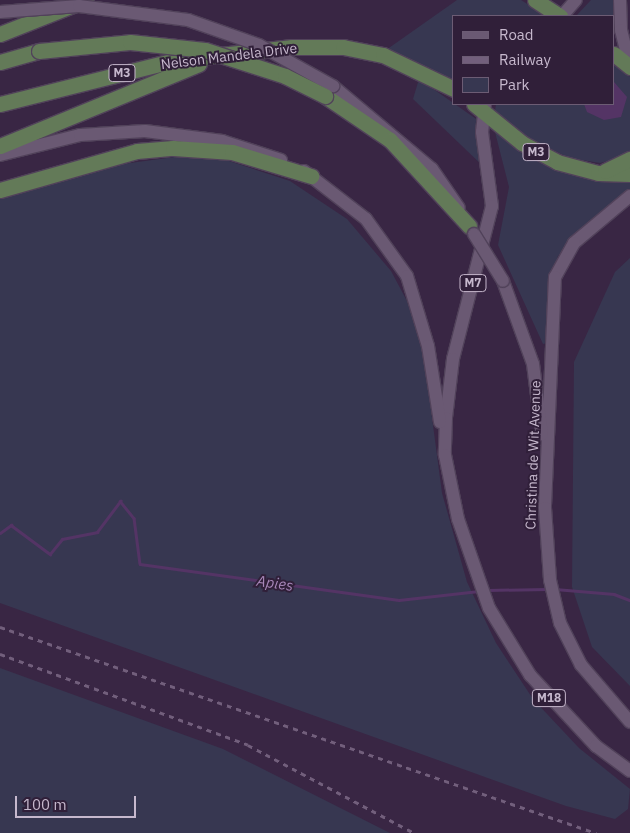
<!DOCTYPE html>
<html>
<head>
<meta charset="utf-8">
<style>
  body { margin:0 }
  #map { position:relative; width:630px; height:833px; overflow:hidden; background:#392644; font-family:"IBM Plex Sans",sans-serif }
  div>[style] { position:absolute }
  .green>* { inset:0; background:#373751 }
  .water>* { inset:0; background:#543465 }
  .stream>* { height:2.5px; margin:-1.25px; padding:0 1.25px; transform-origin:1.25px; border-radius:1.25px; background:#543465 }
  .roads { filter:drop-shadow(1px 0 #51425a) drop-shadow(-1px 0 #51425a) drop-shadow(0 1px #51425a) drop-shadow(0 -1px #51425a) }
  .primary>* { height:12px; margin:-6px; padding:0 6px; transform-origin:6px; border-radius:6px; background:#6a5973 }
  .highway>* { height:15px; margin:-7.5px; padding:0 7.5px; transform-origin:7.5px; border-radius:7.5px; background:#637a58 }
  .rail>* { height:2.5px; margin-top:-1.25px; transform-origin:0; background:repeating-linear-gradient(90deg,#725f7c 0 5px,transparent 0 10px) }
  .bridges { filter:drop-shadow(1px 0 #51425a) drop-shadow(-1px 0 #51425a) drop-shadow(0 1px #51425a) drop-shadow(0 -1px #51425a) }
  .primary-bridge>* { height:12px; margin:-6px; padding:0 6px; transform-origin:6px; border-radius:6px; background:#6a5973 }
  .highway-bridge>* { height:15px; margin:-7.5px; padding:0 7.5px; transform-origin:7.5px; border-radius:7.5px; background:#637a58 }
  span { translate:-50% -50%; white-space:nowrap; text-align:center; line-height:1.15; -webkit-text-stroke:4px #301f39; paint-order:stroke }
  .shield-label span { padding:1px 4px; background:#301f39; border:1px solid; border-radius:4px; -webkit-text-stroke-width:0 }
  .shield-label { font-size:12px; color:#c6b8cd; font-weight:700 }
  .street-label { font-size:14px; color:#c6b8cd }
  .water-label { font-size:15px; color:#a786b8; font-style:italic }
  .legend { position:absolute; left:452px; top:15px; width:162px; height:90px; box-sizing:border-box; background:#301f39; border:1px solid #6c5c74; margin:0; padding:6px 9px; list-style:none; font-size:15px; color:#c6b8cd }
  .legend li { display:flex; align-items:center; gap:10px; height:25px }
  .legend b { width:25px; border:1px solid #6c5c74 }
  .scale { position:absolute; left:15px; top:796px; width:121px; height:22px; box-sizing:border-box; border:2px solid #c6b8cd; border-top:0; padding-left:6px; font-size:15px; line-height:18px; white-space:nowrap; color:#c6b8cd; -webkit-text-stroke:4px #301f39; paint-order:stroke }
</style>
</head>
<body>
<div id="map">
  <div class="green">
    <div style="clip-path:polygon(457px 0,521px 0,546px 16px,454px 16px,454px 81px,386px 50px)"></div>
    <div style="clip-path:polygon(591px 0,614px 0,613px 16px,576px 16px)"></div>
    <div style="clip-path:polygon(614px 60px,630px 77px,630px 152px,620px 158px,600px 163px,569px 158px,523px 135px,495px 111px,496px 104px,614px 104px)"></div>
    <div style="clip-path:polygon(419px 79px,479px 121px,485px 168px,413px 99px)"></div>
    <div style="clip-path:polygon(494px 128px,564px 173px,609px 183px,630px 182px,630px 192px,558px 256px,553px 271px,548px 343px,543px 344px,498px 245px,509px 187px)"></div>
    <div style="clip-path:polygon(174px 157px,226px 160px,290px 181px,347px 219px,391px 271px,407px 301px,423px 350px,442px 493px,467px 582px,496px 643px,533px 699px,579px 748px,630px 789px,628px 809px,615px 819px,566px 806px,0 603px,0 199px,123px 164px)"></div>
    <div style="clip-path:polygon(630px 258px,630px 686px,592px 647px,572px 587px,574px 362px,615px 272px)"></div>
    <div style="clip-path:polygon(0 668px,223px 749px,390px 833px,0 833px)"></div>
  </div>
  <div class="water">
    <div style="clip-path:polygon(614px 82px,627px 97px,621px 117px,604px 120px,587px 112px,584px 104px,614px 104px)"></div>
  </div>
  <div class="stream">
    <div style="left:0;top:533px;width:14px;rotate:-36deg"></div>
    <div style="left:11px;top:525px;width:49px;rotate:36.6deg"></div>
    <div style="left:50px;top:554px;width:19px;rotate:-51deg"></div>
    <div style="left:62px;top:539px;width:36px;rotate:-11deg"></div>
    <div style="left:97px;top:532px;width:39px;rotate:-53deg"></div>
    <div style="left:120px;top:501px;width:22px;rotate:51deg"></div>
    <div style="left:134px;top:518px;width:46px;rotate:82.6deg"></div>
    <div style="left:140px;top:564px;width:261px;rotate:7.9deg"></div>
    <div style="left:399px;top:600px;width:80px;rotate:-6.5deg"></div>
    <div style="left:555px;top:589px;width:59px;rotate:4.8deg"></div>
    <div style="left:614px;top:594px;width:17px;rotate:21deg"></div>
    <div style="left:488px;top:590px;width:59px;rotate:-1deg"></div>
  </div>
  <div class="roads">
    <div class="primary">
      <div style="left:620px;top:0;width:30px;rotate:88deg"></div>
      <div style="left:621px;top:30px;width:37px;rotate:76deg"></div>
      <div style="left:562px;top:16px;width:21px;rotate:-49deg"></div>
      <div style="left:333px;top:86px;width:129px;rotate:40deg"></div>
      <div style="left:432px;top:169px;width:47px;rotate:55.3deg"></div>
      <div style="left:485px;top:104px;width:28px;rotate:96deg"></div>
      <div style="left:482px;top:132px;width:75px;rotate:82.3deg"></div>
      <div style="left:492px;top:206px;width:158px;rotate:104.3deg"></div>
      <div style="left:453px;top:359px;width:59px;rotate:96.8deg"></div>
      <div style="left:446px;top:418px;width:37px;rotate:92deg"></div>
      <div style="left:445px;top:455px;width:65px;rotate:78.5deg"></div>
      <div style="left:458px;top:519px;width:94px;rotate:70.8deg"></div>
      <div style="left:489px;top:608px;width:79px;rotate:58.5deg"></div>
      <div style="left:530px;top:675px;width:97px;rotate:47.1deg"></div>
      <div style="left:596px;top:746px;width:42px;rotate:36.3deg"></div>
      <div style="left:0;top:155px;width:82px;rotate:-14deg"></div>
      <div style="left:80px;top:135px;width:65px;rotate:-3.5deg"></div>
      <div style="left:145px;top:131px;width:78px;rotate:7.4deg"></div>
      <div style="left:222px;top:141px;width:62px;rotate:17.9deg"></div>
      <div style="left:304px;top:171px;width:78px;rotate:37.7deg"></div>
      <div style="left:366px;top:219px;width:70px;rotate:54.3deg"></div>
      <div style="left:407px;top:276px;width:73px;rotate:73.3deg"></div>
      <div style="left:428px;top:346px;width:77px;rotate:81deg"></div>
      <div style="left:630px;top:196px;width:73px;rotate:140deg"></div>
      <div style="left:574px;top:243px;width:39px;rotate:119deg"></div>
      <div style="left:555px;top:277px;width:231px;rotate:92.5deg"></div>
      <div style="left:545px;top:508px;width:72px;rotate:86deg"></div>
      <div style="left:550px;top:580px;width:44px;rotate:76.9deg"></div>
      <div style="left:560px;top:623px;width:47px;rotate:63.4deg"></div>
      <div style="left:581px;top:665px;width:75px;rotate:49.3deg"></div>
      <div style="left:503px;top:281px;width:88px;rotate:70.1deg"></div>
      <div style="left:533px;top:364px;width:71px;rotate:82.7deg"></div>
    </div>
    <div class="highway">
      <div style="left:535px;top:0;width:30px;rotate:33deg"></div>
      <div style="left:0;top:34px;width:92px;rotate:-21.6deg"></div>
      <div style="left:614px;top:54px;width:21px;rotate:39deg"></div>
      <div style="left:0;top:62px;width:41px;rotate:-15.8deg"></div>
      <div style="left:325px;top:96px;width:78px;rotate:34.1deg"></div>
      <div style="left:390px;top:140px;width:117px;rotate:47.4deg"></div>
      <div style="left:0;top:104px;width:180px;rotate:-14.1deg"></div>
      <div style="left:175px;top:60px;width:118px;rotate:-6.3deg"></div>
      <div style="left:292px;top:47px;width:51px"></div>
      <div style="left:343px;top:47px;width:41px;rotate:11.3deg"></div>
      <div style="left:383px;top:55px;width:79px;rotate:25.6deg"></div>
      <div style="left:474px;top:104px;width:62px;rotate:39.1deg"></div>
      <div style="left:522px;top:143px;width:40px;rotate:28deg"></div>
      <div style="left:557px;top:162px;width:42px;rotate:15deg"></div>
      <div style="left:598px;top:173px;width:32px;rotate:2deg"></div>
      <div style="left:0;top:146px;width:215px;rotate:-22.4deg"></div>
      <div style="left:605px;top:171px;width:28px;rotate:-26deg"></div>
      <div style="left:0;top:190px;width:142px;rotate:-15.9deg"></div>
      <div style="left:137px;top:151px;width:36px;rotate:-5deg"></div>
      <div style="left:173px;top:148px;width:59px;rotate:3.9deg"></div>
      <div style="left:232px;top:152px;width:83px;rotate:16.9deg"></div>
    </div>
  </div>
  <div class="rail">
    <div style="left:0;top:627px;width:631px;rotate:19.07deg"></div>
    <div style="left:0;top:654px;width:264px;rotate:20.1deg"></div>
    <div style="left:248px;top:745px;width:188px;rotate:27.9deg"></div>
  </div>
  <div class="bridges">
    <div class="primary-bridge">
      <div style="left:0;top:12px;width:79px;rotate:-4.3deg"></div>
      <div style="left:79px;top:6px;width:110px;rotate:7.3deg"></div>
      <div style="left:188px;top:20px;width:75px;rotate:19.4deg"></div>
      <div style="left:259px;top:45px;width:85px;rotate:29deg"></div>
      <div style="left:474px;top:234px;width:55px;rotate:58.3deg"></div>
    </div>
    <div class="highway-bridge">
      <div style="left:39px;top:51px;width:91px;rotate:-5.6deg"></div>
      <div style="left:130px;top:42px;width:75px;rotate:6.1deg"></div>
      <div style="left:205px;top:50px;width:84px;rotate:18deg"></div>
      <div style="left:285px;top:76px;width:45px;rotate:26.6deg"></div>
    </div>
  </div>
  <div class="shield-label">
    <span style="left:122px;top:73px">M3</span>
    <span style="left:536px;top:152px">M3</span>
    <span style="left:473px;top:283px">M7</span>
    <span style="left:549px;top:698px">M18</span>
  </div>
  <div class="street-label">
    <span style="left:229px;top:56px;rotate:-7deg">Nelson Mandela Drive</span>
    <span style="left:533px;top:455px;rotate:-88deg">Christina de Wit Avenue</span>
  </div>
  <div class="water-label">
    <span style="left:275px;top:583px;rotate:8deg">Apies</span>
  </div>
  <ul class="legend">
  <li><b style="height:6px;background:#6a5973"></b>Road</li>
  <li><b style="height:6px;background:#725f7c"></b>Railway</li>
  <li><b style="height:14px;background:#373751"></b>Park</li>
  </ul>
  <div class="scale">100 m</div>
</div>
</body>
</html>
